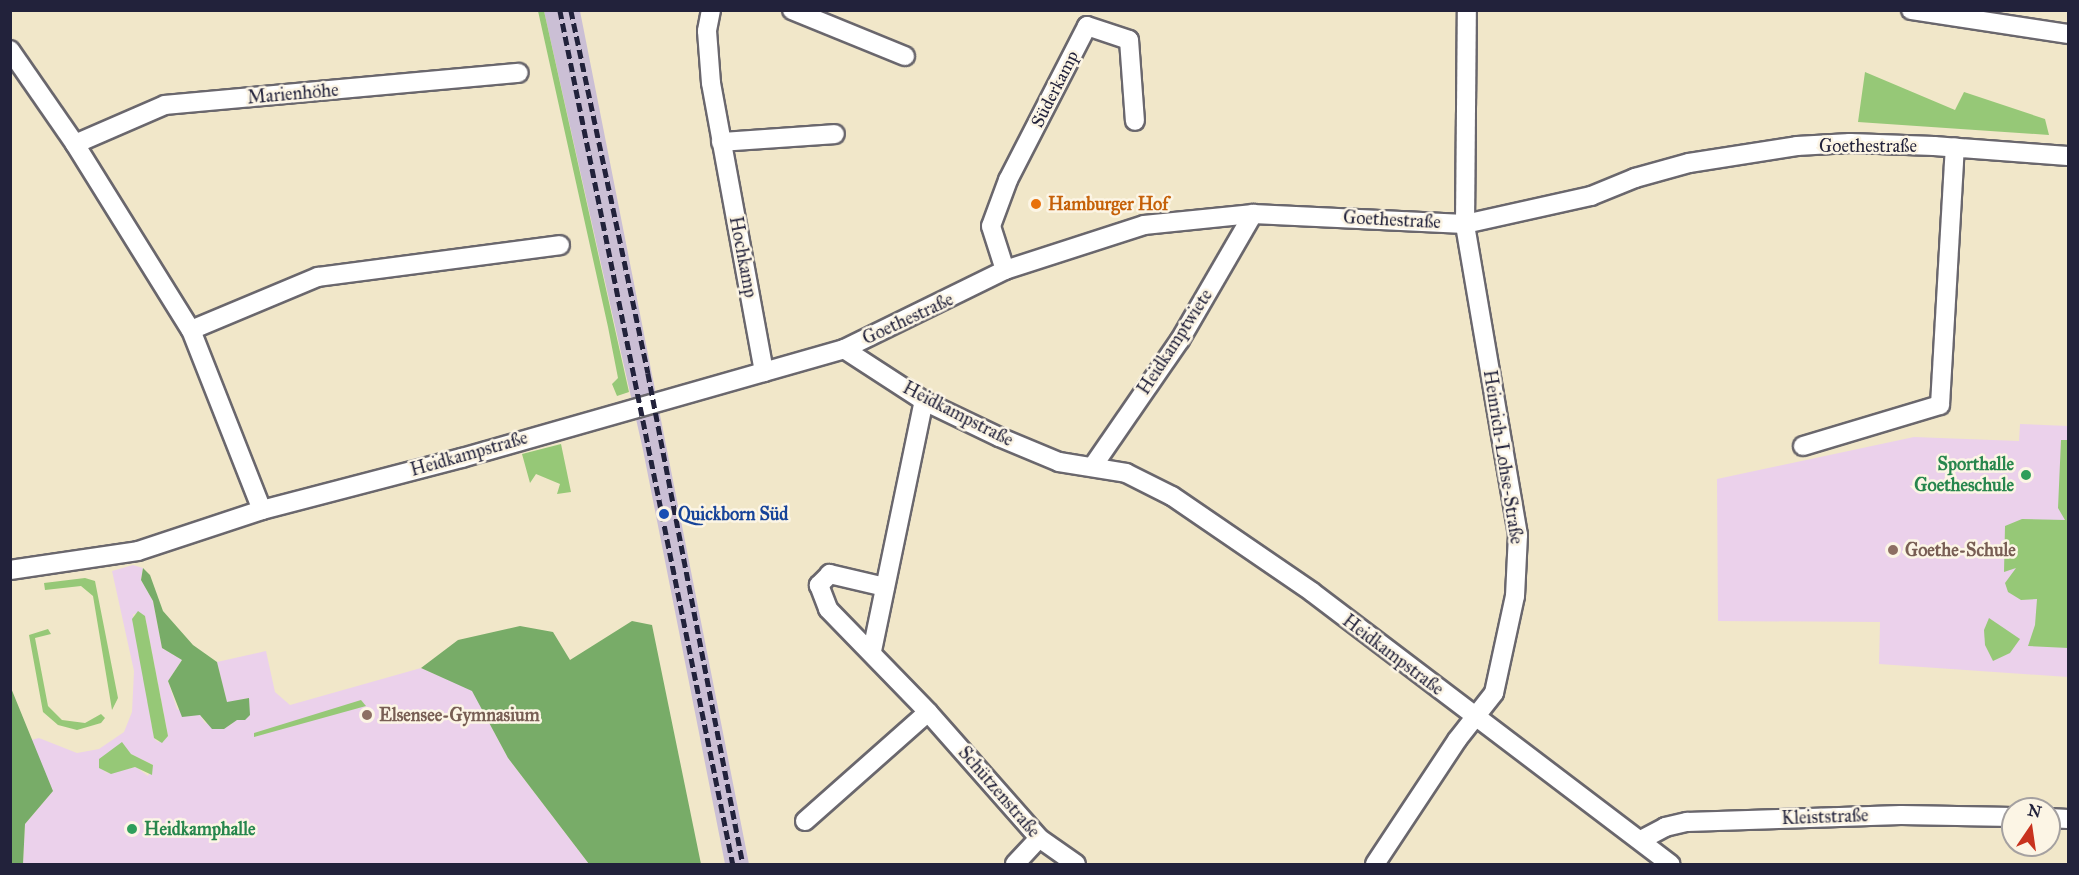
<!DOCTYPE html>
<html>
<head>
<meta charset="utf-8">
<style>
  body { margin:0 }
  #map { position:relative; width:2079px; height:875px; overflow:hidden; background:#f1e7c9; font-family:"IM FELL Great Primer",serif }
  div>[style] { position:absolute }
  .built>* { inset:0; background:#ebd1eb }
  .industrial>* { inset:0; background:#cbbfd5 }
  .green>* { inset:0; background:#96c877 }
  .forest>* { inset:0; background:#78ac68 }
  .roads { filter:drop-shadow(2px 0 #6a676d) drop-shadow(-2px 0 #6a676d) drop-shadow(0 2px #6a676d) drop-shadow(0 -2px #6a676d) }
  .street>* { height:18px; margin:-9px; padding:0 9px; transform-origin:9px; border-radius:9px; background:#fff }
  .rail>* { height:4.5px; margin-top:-2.25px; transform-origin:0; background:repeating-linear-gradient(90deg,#22223b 0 9px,transparent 0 13.5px) }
  .dots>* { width:16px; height:16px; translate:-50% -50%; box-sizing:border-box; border:3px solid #fcf5e5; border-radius:50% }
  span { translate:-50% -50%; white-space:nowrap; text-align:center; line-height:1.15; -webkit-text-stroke:5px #fcf5e5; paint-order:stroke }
  .street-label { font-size:18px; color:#22223b }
  .food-label { font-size:18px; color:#c56008; font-weight:700 }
  .left { translate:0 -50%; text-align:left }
  .leisure-label { font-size:18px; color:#27864d; font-weight:700 }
  .right { translate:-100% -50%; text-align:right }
  .transit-label { font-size:18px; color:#164399; font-weight:700 }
  .education-label { font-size:18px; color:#785e54; font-weight:700 }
  .frame { position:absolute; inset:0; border:12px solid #22223b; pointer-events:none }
  .north { position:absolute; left:2001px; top:797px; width:60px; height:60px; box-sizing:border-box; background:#fcf5e5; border:2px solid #a5a1a1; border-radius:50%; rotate:13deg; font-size:16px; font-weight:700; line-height:24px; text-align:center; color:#22223b }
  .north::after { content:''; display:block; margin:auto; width:21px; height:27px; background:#c8321e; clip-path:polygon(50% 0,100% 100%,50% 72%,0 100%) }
</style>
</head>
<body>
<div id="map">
  <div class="built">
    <div style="clip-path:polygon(2020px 424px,2068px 426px,2068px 677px,1879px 664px,1880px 622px,1718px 621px,1717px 479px,1914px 437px,2019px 441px)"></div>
    <div style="clip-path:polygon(evenodd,133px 565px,143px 568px,141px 580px,153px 601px,162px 648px,182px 660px,168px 681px,177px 709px,200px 715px,205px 723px,231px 725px,248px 698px,227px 703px,217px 662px,266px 651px,275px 692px,290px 705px,421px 668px,472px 690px,508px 758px,589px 864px,23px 864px,25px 824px,53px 791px,31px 740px,39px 738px,77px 753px,99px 749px,124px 732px,132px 712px,134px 671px,112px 571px,133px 565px,133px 614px,145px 616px,168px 736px,158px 742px,154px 738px,133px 614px,133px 565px,131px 754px,153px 765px,148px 776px,136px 767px,104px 773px,131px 754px)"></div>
  </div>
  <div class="industrial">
    <div style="clip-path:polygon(544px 11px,580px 11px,749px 864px,725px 864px,643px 450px)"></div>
  </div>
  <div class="green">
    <div style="clip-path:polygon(538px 11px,544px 11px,629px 392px,617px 396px,612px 384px,618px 378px,608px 327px)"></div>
    <div style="clip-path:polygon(1865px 72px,1955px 110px,1964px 92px,2045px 119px,2049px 135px,1858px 122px)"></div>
    <div style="clip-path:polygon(2061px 440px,2068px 440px,2068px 648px,2028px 646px,2035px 625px,2037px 599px,2021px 600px,2008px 592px,2005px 583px,2016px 568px,2004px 572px,2005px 526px,2022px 519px,2065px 520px,2058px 508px)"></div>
    <div style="clip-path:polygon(561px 444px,571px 492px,557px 494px,560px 484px,536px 474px,530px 483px,522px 454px)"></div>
    <div style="clip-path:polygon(85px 578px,95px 581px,118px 698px,112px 710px,93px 596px,81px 586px,45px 590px,44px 583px)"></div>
    <div style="clip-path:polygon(138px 611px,145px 616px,168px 736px,162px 743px,154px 738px,132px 619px)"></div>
    <div style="clip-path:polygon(1989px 618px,2020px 639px,2010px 653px,1993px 661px,1985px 645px,1984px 630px)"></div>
    <div style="clip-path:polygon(48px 629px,51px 634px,35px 638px,48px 706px,62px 720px,85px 723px,101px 714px,105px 718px,101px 723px,77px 730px,58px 725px,43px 712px,29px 635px)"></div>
    <div style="clip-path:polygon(361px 700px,366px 706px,254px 737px,254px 733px)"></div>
    <div style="clip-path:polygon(122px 742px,131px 754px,153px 765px,152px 775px,135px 767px,111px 774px,99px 768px,99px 759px)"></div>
  </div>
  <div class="forest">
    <div style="clip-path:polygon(143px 568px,150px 575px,163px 611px,193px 645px,217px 662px,227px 702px,249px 698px,250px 715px,245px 720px,237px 720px,224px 729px,212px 729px,200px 715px,182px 717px,168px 681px,182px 660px,162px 648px,153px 601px,141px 580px)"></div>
    <div style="clip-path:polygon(632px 621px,652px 625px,701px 864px,589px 864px,508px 758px,472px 691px,421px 668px,458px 640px,520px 626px,553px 632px,570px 660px)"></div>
    <div style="clip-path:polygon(11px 688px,53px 791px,25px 824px,23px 864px,11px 864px)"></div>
  </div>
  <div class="roads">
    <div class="street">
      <div style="left:711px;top:10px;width:21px;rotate:101deg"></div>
      <div style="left:707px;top:31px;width:52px;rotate:85.6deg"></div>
      <div style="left:711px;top:83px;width:294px;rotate:79.6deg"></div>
      <div style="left:792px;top:10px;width:122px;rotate:22.2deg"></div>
      <div style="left:1911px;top:10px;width:159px;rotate:8.7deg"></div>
      <div style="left:10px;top:50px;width:114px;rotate:55.3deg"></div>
      <div style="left:75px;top:144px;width:219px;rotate:58.1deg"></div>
      <div style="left:191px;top:330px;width:193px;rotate:68.5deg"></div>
      <div style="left:721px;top:142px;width:114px;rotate:-4deg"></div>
      <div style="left:75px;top:144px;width:98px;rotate:-23.4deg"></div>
      <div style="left:165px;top:105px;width:355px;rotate:-5.2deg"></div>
      <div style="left:1005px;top:270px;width:46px;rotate:-107.7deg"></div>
      <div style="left:991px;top:226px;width:49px;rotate:-69.7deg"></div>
      <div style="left:1008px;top:180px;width:173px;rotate:-62.8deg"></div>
      <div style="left:1087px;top:26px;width:44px;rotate:18.4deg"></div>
      <div style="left:1129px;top:40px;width:81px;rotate:85.8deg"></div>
      <div style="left:191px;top:330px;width:138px;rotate:-22.7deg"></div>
      <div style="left:318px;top:277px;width:244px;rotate:-7.5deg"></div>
      <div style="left:844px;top:349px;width:95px;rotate:33deg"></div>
      <div style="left:924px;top:401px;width:83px;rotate:25.6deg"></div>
      <div style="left:999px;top:437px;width:65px;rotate:22.6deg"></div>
      <div style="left:1059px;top:462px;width:68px;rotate:9.3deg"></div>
      <div style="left:1126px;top:473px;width:51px;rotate:26.6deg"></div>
      <div style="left:1172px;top:496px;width:170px;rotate:34.4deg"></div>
      <div style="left:1312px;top:592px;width:450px;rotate:37.2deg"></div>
      <div style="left:1803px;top:446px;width:143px;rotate:-16.7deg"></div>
      <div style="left:1940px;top:405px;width:258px;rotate:-86.7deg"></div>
      <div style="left:1093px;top:466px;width:153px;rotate:-55.4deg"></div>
      <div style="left:1180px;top:340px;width:146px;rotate:-59.9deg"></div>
      <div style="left:10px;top:570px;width:129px;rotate:-8.4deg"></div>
      <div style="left:138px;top:551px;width:131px;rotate:-18.3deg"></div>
      <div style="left:262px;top:510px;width:207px;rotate:-14.6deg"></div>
      <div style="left:462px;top:458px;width:397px;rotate:-15.9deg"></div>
      <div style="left:844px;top:349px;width:179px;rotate:-26.1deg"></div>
      <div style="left:1005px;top:270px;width:146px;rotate:-17.9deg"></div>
      <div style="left:1144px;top:225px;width:110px;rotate:-5.8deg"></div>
      <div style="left:1253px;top:214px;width:212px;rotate:2.7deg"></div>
      <div style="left:1465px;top:224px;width:129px;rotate:-12.5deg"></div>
      <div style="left:1591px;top:196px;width:48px;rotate:-22.2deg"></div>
      <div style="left:1635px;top:178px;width:56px;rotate:-15.5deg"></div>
      <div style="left:1689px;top:163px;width:109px;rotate:-8.9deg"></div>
      <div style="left:1797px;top:146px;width:53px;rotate:-3.2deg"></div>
      <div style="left:1850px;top:143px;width:84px;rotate:2deg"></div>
      <div style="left:1934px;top:146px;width:134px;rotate:4.3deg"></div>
      <div style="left:885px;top:587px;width:57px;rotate:-166.7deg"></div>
      <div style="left:830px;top:574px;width:16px;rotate:135deg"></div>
      <div style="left:819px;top:585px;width:26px;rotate:69deg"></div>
      <div style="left:828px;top:609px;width:144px;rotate:45.8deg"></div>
      <div style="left:928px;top:712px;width:168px;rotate:48.6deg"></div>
      <div style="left:1039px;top:838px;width:45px;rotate:35.1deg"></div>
      <div style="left:872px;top:651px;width:255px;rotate:-78.3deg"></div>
      <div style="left:2049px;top:818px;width:19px;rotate:3deg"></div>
      <div style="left:805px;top:821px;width:164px;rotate:-41.5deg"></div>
      <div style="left:1641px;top:840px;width:27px;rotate:-28deg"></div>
      <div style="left:1665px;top:827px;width:23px;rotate:-13deg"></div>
      <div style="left:1687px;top:822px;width:214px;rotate:-1.9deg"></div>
      <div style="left:1901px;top:815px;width:112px;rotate:1deg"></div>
      <div style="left:1015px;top:864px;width:35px;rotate:-47deg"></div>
      <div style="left:1375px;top:864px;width:149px;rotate:-56.5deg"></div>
      <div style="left:1457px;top:740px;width:60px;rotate:-51.8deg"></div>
      <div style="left:1494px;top:693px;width:99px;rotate:-77.8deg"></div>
      <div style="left:1515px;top:596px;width:61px;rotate:-87.2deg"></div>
      <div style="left:1518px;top:535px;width:315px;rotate:-99.7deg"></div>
      <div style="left:1465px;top:224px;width:214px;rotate:-89.5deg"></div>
    </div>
  </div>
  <div class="rail">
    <div style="left:560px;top:10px;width:871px;rotate:78.55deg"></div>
    <div style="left:571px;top:10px;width:371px;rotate:78deg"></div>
    <div style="left:648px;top:373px;width:500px;rotate:79.05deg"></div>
  </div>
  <div class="dots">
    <div style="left:1036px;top:204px;background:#e8710a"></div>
    <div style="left:2026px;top:475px;background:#2e9e5b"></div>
    <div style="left:664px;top:514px;background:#1a4fb4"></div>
    <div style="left:1893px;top:550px;background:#8d6e63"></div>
    <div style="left:367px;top:715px;background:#8d6e63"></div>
    <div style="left:132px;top:829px;background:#2e9e5b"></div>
  </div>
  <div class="street-label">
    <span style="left:1055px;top:89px;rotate:-63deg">Süderkamp</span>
    <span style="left:293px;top:94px;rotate:-5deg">Marienhöhe</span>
    <span style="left:1868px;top:146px">Goethestraße</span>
    <span style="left:1392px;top:220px;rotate:3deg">Goethestraße</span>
    <span style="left:743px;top:257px;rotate:79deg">Hochkamp</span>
    <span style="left:908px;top:319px;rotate:-25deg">Goethestraße</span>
    <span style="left:1175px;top:342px;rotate:-57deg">Heidkamptwiete</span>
    <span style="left:958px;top:414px;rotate:27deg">Heidkampstraße</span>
    <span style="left:469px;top:454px;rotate:-16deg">Heidkampstraße</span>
    <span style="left:1503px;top:457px;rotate:81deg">Heinrich-Lohse-Straße</span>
    <span style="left:1393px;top:655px;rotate:37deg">Heidkampstraße</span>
    <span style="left:999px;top:792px;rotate:49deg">Schützenstraße</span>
    <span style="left:1825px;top:817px;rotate:-2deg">Kleiststraße</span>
  </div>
  <div class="food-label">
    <span class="left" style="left:1048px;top:204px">Hamburger Hof</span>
  </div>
  <div class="leisure-label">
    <span class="right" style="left:2014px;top:475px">Sporthalle<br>Goetheschule</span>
    <span class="left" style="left:144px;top:829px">Heidkamphalle</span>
  </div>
  <div class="transit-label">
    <span class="left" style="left:678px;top:514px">Quickborn Süd</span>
  </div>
  <div class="education-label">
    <span class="left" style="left:1905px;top:550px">Goethe-Schule</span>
    <span class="left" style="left:379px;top:715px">Elsensee-Gymnasium</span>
  </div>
  <div class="frame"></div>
  <div class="north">N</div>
</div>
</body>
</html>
